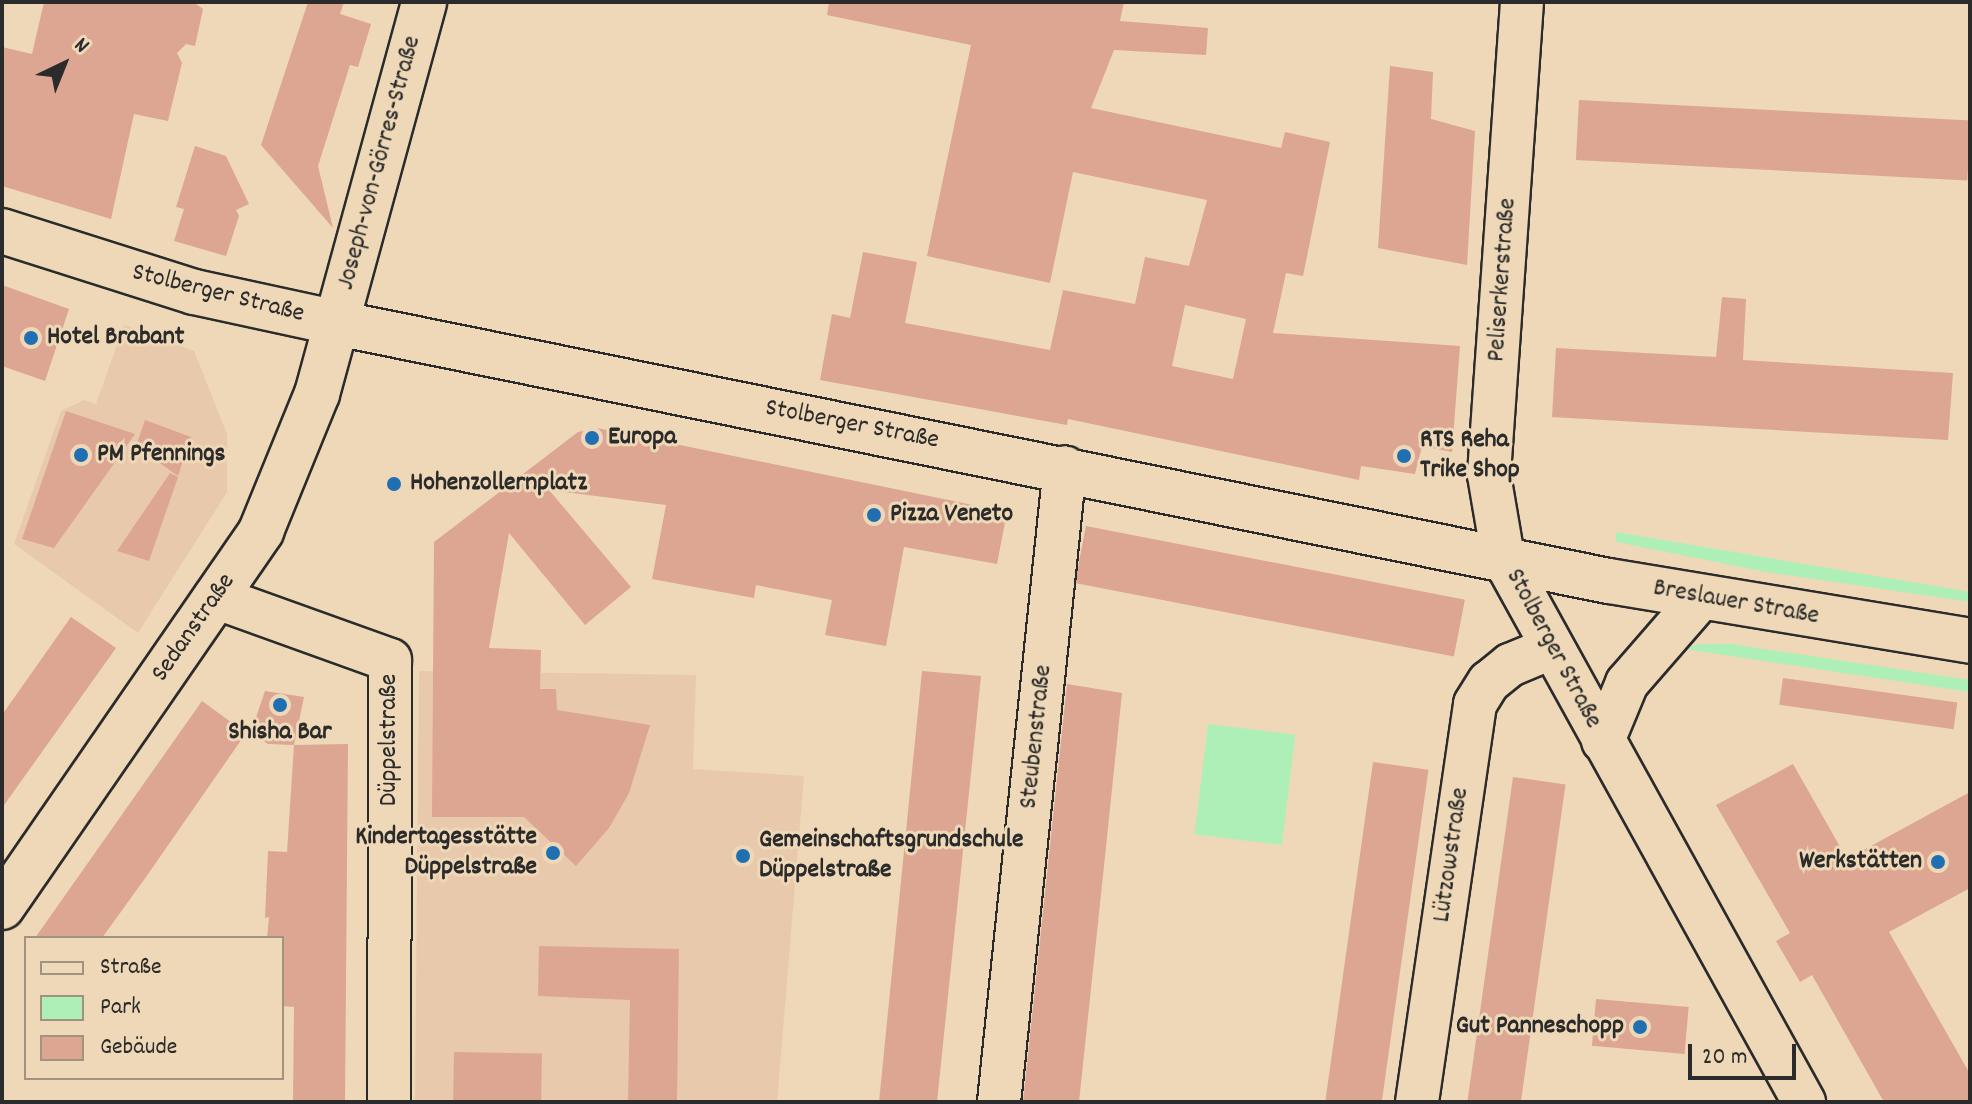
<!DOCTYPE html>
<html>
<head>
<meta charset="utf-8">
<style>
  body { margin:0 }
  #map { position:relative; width:1972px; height:1104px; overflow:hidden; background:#eed8b7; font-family:Dekko,sans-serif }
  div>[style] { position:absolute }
  .built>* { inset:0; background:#e9c9ac }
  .green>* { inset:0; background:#aeefb7; transform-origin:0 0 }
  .building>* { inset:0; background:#dca692; transform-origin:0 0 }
  .roads { filter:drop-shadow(2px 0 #2b2b2b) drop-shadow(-2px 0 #2b2b2b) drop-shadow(0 2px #2b2b2b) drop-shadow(0 -2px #2b2b2b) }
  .street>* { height:42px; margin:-21px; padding:0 21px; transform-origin:21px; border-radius:21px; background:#eed8b7 }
  .secondary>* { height:44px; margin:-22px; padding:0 22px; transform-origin:22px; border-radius:22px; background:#eed8b7 }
  .dots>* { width:22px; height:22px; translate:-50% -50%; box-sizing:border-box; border:4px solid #eed8b7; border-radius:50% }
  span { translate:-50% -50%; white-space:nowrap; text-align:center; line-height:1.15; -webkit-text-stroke:6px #eed8b7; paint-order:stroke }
  .street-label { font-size:26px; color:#2b2b2b }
  .poi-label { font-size:26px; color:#2b2b2b; font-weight:700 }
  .left { translate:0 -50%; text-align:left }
  .right { translate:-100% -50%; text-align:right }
  .frame { position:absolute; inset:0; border:4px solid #2b2b2b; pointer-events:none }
  .legend { position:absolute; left:24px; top:936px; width:260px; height:144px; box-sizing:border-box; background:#eed8b7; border:2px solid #a0937f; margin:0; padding:10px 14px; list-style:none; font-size:24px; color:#2b2b2b }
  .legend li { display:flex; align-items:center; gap:16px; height:40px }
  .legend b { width:40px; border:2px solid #a0937f }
  .north { position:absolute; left:24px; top:24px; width:80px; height:80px; -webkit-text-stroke:6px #eed8b7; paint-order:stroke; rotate:43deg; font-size:22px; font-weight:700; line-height:32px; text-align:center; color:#2b2b2b }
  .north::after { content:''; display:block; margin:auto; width:28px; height:36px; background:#2b2b2b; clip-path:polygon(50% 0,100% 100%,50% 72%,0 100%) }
  .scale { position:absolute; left:1688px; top:1044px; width:108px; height:36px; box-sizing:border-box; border:4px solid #2b2b2b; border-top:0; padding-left:10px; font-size:24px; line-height:28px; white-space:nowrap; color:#2b2b2b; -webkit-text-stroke:6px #eed8b7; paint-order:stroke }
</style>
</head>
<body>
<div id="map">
  <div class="built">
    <div style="clip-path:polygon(124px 325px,194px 351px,227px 434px,227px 492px,138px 633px,14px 544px,61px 411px,84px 400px,96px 404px)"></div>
    <div style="clip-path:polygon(419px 671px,696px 675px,693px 769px,804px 776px,777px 1102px,415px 1102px)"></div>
  </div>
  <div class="green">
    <div style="clip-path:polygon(1616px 532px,1970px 592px,1970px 602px,1766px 572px,1616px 542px)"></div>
    <div style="clip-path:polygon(1699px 644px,1731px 644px,1970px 680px,1970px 692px,1684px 649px)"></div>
    <div style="left:1208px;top:724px;width:88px;height:111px;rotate:7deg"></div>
  </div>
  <div class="building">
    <div style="clip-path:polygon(44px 2px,193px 2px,203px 9px,195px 46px,186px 44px,177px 53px,182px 63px,168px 121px,134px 114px,111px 219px,2px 186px,2px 47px,32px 54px)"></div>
    <div style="clip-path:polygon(308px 2px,344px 2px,340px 14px,371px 24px,358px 67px,350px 65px,318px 166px,333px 228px,261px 145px)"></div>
    <div style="clip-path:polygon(evenodd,829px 2px,1124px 2px,1120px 21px,1208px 28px,1206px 55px,1114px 50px,1091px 108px,1281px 148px,1285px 132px,1330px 142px,1303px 276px,1286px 273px,1273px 333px,1460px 346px,1452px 452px,1422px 446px,1415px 474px,1361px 466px,1359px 480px,1068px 419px,1067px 425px,820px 380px,832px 314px,850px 318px,863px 252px,917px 262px,905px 323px,1050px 350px,1063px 290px,1135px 304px,1145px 257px,1189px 266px,1207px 200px,1073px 172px,1050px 283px,927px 256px,971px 45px,827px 15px,829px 2px,1185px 305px,1246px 319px,1233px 379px,1172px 366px,1185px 305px)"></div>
    <div style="clip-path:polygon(1390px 66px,1433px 72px,1431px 119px,1475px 131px,1467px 265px,1378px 248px)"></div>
    <div style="left:1579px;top:100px;width:392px;height:60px;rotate:3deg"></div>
    <div style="clip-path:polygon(195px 146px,226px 156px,249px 204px,236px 210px,239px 216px,226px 256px,174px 241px,184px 209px,176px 207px)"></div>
    <div style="clip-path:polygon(2px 285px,69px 309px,45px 381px,2px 366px)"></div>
    <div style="clip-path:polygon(1722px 297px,1746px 299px,1743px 360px,1953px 373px,1948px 440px,1552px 417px,1556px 348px,1716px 357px)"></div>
    <div style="clip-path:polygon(66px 411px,135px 434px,54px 548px,22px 539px)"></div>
    <div style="clip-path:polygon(145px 420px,191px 437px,178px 476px,136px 446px)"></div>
    <div style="clip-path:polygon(597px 428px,1007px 512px,997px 564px,904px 547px,886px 646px,825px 635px,832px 600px,756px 585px,754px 598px,652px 579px,666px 505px,549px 490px,631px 587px,585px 625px,509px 533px,489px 648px,541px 650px,540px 689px,556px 689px,557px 710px,650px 725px,629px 793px,609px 828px,576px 866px,524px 817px,432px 817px,434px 542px,578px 432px)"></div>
    <div style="clip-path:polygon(170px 473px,178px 477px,149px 561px,117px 551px)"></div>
    <div style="left:1086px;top:526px;width:386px;height:58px;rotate:11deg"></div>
    <div style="clip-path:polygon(71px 617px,116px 648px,2px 808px,2px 715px)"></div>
    <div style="clip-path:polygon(922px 671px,981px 676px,972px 764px,937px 1102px,879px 1102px)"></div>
    <div style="left:1783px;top:678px;width:176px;height:27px;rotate:8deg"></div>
    <div style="clip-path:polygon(1067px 684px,1122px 693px,1104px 866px,1079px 1102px,1023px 1102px)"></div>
    <div style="clip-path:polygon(265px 691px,304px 697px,294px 745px,348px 744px,345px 1102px,293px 1102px,294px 1007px,282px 1006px,282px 938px,267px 938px,269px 917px,265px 918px,268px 851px,287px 852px,294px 745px,268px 744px,251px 732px)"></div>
    <div style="clip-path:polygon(202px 701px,246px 733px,146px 877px,102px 938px,35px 938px)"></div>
    <div style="left:1373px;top:762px;width:56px;height:343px;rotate:8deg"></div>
    <div style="clip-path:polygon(1793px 764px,1847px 859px,1970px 792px,1970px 888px,1889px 932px,1970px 1074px,1970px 1102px,1884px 1102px,1812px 975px,1800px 982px,1776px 941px,1790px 933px,1716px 805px)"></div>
    <div style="left:1513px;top:777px;width:53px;height:328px;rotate:8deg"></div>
    <div style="clip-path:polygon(539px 946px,679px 949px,677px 1102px,628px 1102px,630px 1000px,538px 996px)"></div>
    <div style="left:1596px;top:999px;width:93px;height:47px;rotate:5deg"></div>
    <div style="left:454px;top:1052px;width:88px;height:50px;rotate:1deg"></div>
  </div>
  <div class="roads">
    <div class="street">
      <div style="left:1522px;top:2px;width:474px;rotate:94deg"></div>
      <div style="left:1489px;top:475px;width:83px;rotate:80.3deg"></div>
      <div style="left:1503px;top:557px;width:623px;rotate:61.09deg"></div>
      <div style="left:215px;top:597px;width:186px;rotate:19.8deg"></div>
      <div style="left:390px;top:660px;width:442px;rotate:90.1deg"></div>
      <div style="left:1603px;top:741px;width:63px;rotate:-67.5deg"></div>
      <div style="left:1627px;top:683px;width:113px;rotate:-49deg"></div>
      <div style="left:999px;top:1102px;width:638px;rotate:-84.07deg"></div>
      <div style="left:1417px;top:1102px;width:402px;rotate:-81.7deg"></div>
      <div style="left:1475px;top:704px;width:26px;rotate:-58deg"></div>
      <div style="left:1489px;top:682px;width:27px;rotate:-39deg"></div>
      <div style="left:1510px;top:665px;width:44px;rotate:-22.5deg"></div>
    </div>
    <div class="secondary">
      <div style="left:2px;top:231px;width:201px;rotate:17.6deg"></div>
      <div style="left:194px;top:292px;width:146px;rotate:12.2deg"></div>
      <div style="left:337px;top:323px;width:1298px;rotate:11.47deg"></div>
      <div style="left:1609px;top:581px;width:366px;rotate:9.4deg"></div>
      <div style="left:2px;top:907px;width:457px;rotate:-55.4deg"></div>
      <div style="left:261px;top:531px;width:148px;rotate:-67.8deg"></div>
      <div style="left:317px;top:394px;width:406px;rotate:-74.7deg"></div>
    </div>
  </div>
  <div class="dots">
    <div style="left:31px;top:338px;background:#1f6fb2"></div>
    <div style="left:592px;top:438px;background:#1f6fb2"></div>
    <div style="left:81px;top:455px;background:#1f6fb2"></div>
    <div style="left:1404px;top:456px;background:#1f6fb2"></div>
    <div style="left:394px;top:484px;background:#1f6fb2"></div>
    <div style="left:874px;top:515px;background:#1f6fb2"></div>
    <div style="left:280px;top:705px;background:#1f6fb2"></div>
    <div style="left:553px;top:853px;background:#1f6fb2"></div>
    <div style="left:743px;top:856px;background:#1f6fb2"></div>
    <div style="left:1938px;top:862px;background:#1f6fb2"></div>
    <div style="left:1640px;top:1027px;background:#1f6fb2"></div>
  </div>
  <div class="street-label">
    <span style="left:380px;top:163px;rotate:-75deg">Joseph-von-Görres-Straße</span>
    <span style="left:1503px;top:280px;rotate:-86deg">Peliserkerstraße</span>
    <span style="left:218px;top:294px;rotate:14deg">Stolberger Straße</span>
    <span style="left:852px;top:425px;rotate:11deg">Stolberger Straße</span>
    <span style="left:1736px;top:603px;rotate:10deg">Breslauer Straße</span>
    <span style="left:194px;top:628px;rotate:-55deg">Sedanstraße</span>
    <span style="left:1553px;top:649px;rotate:62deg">Stolberger Straße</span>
    <span style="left:1037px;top:737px;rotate:-84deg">Steubenstraße</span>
    <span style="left:390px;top:740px;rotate:-90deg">Düppelstraße</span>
    <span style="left:1452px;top:855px;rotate:-82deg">Lützowstraße</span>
  </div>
  <div class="poi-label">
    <span class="left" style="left:47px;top:338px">Hotel Brabant</span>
    <span class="left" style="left:608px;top:438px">Europa</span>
    <span class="left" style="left:1420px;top:456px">RTS Reha<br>Trike Shop</span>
    <span class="left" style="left:97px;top:455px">PM Pfennings</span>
    <span class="left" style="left:410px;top:484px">Hohenzollernplatz</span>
    <span class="left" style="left:890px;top:515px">Pizza Veneto</span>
    <span style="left:280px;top:733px">Shisha Bar</span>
    <span class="right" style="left:537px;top:853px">Kindertagesstätte<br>Düppelstraße</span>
    <span class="left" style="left:759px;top:856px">Gemeinschaftsgrundschule<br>Düppelstraße</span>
    <span class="right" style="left:1922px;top:862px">Werkstätten</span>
    <span class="right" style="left:1624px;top:1027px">Gut Panneschopp</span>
  </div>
  <div class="frame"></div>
  <ul class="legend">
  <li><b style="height:10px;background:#eed8b7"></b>Straße</li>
  <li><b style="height:22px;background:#aeefb7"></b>Park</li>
  <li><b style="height:22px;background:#dca692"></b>Gebäude</li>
  </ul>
  <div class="north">N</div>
  <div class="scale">20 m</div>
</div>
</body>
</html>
